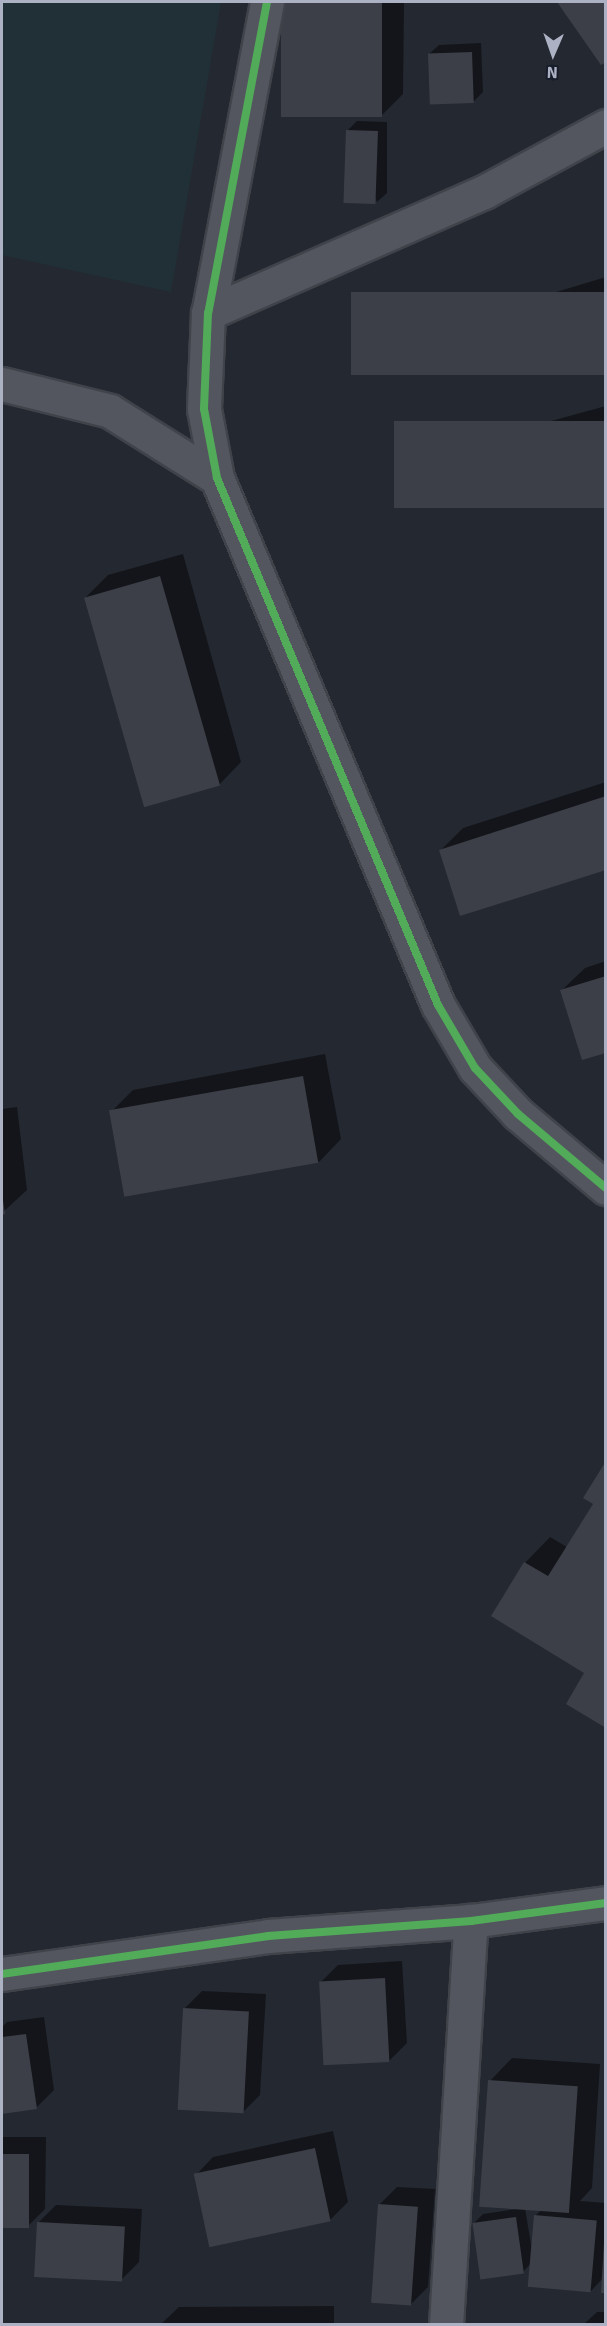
<!DOCTYPE html>
<html>
<head>
<meta charset="utf-8">
<style>
  body { margin:0 }
  #map { position:relative; width:607px; height:2326px; overflow:hidden; background:#242831; font-family:Signika,sans-serif }
  div>[style] { position:absolute }
  .green>* { inset:0; background:#213036 }
  .shadow>* { inset:0; background:#0007 }
  .building>* { inset:0; background:#3c3f47; transform-origin:0 0 }
  .roads { filter:drop-shadow(2px 0 #40434a) drop-shadow(-2px 0 #40434a) drop-shadow(0 2px #40434a) drop-shadow(0 -2px #40434a) }
  .minor>* { height:33px; margin:-16.5px; padding:0 16.5px; transform-origin:16.5px; border-radius:16.5px; background:#53565f }
  .cycleway>* { height:8px; margin:-4px; padding:0 4px; transform-origin:4px; border-radius:4px; background:#51ab58 }
  span { translate:-50% -50%; white-space:nowrap; text-align:center; line-height:1.15; -webkit-text-stroke:4.5px #181d2b; paint-order:stroke }
  .frame { position:absolute; inset:0; border:3px solid #acb2c3; pointer-events:none }
  .north { position:absolute; left:523px; top:24px; width:60px; height:60px; -webkit-text-stroke:4px #181d2b; paint-order:stroke; rotate:182deg; font-size:16px; font-weight:700; line-height:24px; text-align:center; color:#acb2c3 }
  .north::after { content:''; display:block; margin:auto; width:21px; height:27px; background:#acb2c3; clip-path:polygon(50% 0,100% 100%,50% 72%,0 100%) }
</style>
</head>
<body>
<div id="map">
  <div class="green">
    <div style="clip-path:polygon(2px 2px,221px 2px,171px 292px,2px 255px)"></div>
  </div>
  <div class="shadow">
    <div style="clip-path:polygon(283px 2px,404px 2px,403px 94px,380px 117px,282px 115px)"></div>
    <div style="clip-path:polygon(559px 2px,606px 2px,606px 60px,601px 63px)"></div>
    <div style="clip-path:polygon(481px 43px,483px 92px,473px 102px,429px 54px,439px 45px)"></div>
    <div style="clip-path:polygon(357px 121px,387px 122px,387px 193px,377px 202px,347px 131px)"></div>
    <div style="clip-path:polygon(606px 277px,606px 373px,364px 366px,387px 343px)"></div>
    <div style="clip-path:polygon(606px 406px,606px 506px,404px 478px,427px 455px)"></div>
    <div style="clip-path:polygon(183px 554px,241px 762px,219px 785px,85px 598px,108px 575px)"></div>
    <div style="clip-path:polygon(606px 782px,606px 868px,440px 851px,463px 828px)"></div>
    <div style="clip-path:polygon(606px 961px,606px 1051px,562px 990px,585px 968px)"></div>
    <div style="clip-path:polygon(325px 1054px,341px 1139px,319px 1162px,110px 1113px,133px 1090px)"></div>
    <div style="clip-path:polygon(17px 1107px,27px 1190px,2px 1213px,2px 1109px)"></div>
    <div style="clip-path:polygon(595px 1503px,586px 1672px,525px 1563px,550px 1537px,567px 1547px)"></div>
    <div style="clip-path:polygon(402px 1961px,407px 2043px,389px 2061px,320px 1983px,338px 1965px)"></div>
    <div style="clip-path:polygon(202px 1991px,266px 1994px,260px 2095px,243px 2112px,185px 2008px)"></div>
    <div style="clip-path:polygon(2px 2011px,2px 2027px,7px 2022px,44px 2017px,54px 2090px,36px 2108px,2px 2113px)"></div>
    <div style="clip-path:polygon(evenodd,512px 2058px,600px 2064px,592px 2188px,580px 2201px,606px 2203px,606px 2292px,603px 2278px,591px 2291px,531px 2263px,523px 2272px,474px 2223px,483px 2214px,516px 2209px,490px 2081px,512px 2058px,525px 2208px,542px 2209px,535px 2216px,532px 2250px,525px 2208px)"></div>
    <div style="clip-path:polygon(333px 2131px,348px 2202px,330px 2220px,196px 2175px,213px 2157px)"></div>
    <div style="clip-path:polygon(2px 2137px,46px 2137px,45px 2209px,28px 2226px,2px 2226px)"></div>
    <div style="clip-path:polygon(397px 2187px,435px 2189px,428px 2287px,410px 2305px,379px 2205px)"></div>
    <div style="clip-path:polygon(56px 2205px,142px 2209px,139px 2262px,121px 2280px,39px 2222px)"></div>
    <div style="clip-path:polygon(334px 2306px,334px 2324px,161px 2324px,179px 2307px)"></div>
    <div style="clip-path:polygon(597px 2312px,606px 2312px,606px 2324px,584px 2324px)"></div>
  </div>
  <div class="building">
    <div style="left:281px;top:2px;width:101px;height:115px"></div>
    <div style="clip-path:polygon(557px 2px,606px 2px,606px 62px,601px 65px)"></div>
    <div style="left:472px;top:52px;width:51px;height:44px;rotate:88deg"></div>
    <div style="left:346px;top:130px;width:32px;height:73px;rotate:2deg"></div>
    <div style="left:606px;top:292px;width:83px;height:255px;rotate:90deg"></div>
    <div style="left:606px;top:421px;width:87px;height:212px;rotate:90deg"></div>
    <div style="left:160px;top:576px;width:218px;height:79px;rotate:74deg"></div>
    <div style="clip-path:polygon(606px 796px,606px 870px,460px 916px,439px 850px)"></div>
    <div style="clip-path:polygon(606px 976px,606px 1053px,582px 1060px,560px 990px)"></div>
    <div style="left:303px;top:1076px;width:88px;height:197px;rotate:80deg"></div>
    <div style="clip-path:polygon(2px 1200px,3px 1200px,5px 1214px,2px 1215px)"></div>
    <div style="clip-path:polygon(606px 1461px,606px 1728px,566px 1704px,584px 1673px,491px 1616px,524px 1562px,548px 1576px,593px 1504px,583px 1498px)"></div>
    <div style="left:385px;top:1978px;width:84px;height:66px;rotate:87deg"></div>
    <div style="left:183px;top:2008px;width:66px;height:102px;rotate:3deg"></div>
    <div style="clip-path:polygon(26px 2034px,37px 2109px,2px 2114px,2px 2037px)"></div>
    <div style="left:488px;top:2080px;width:90px;height:127px;rotate:4deg"></div>
    <div style="left:315px;top:2148px;width:75px;height:124px;rotate:78deg"></div>
    <div style="left:2px;top:2154px;width:27px;height:74px"></div>
    <div style="left:378px;top:2204px;width:40px;height:99px;rotate:4deg"></div>
    <div style="left:534px;top:2215px;width:63px;height:72px;rotate:5deg"></div>
    <div style="left:516px;top:2217px;width:57px;height:44px;rotate:82deg"></div>
    <div style="left:37px;top:2222px;width:88px;height:55px;rotate:3deg"></div>
    <div style="clip-path:polygon(604px 2243px,606px 2243px,606px 2293px,601px 2293px)"></div>
  </div>
  <div class="roads">
    <div class="minor">
      <div style="left:267px;top:2px;width:317px;rotate:100.7deg"></div>
      <div style="left:208px;top:313px;width:96px;rotate:92.4deg"></div>
      <div style="left:204px;top:409px;width:70px;rotate:79.3deg"></div>
      <div style="left:217px;top:478px;width:571px;rotate:67.25deg"></div>
      <div style="left:438px;top:1005px;width:73px;rotate:59.6deg"></div>
      <div style="left:475px;top:1068px;width:63px;rotate:46.9deg"></div>
      <div style="left:518px;top:1114px;width:115px;rotate:40.1deg"></div>
      <div style="left:208px;top:313px;width:301px;rotate:-23.7deg"></div>
      <div style="left:484px;top:192px;width:139px;rotate:-28.4deg"></div>
      <div style="left:2px;top:384px;width:111px;rotate:14deg"></div>
      <div style="left:110px;top:411px;width:126px;rotate:32.1deg"></div>
      <div style="left:2px;top:1974px;width:269px;rotate:-8.1deg"></div>
      <div style="left:268px;top:1936px;width:204px;rotate:-4.2deg"></div>
      <div style="left:471px;top:1921px;width:136px;rotate:-7.6deg"></div>
      <div style="left:446px;top:2324px;width:404px;rotate:-86.5deg"></div>
    </div>
  </div>
  <div class="cycleway">
    <div style="left:267px;top:2px;width:317px;rotate:100.7deg"></div>
    <div style="left:208px;top:313px;width:96px;rotate:92.4deg"></div>
    <div style="left:204px;top:409px;width:70px;rotate:79.3deg"></div>
    <div style="left:217px;top:478px;width:571px;rotate:67.25deg"></div>
    <div style="left:438px;top:1005px;width:73px;rotate:59.6deg"></div>
    <div style="left:475px;top:1068px;width:63px;rotate:46.9deg"></div>
    <div style="left:518px;top:1114px;width:115px;rotate:40.1deg"></div>
    <div style="left:2px;top:1974px;width:269px;rotate:-8.1deg"></div>
    <div style="left:268px;top:1936px;width:204px;rotate:-4.2deg"></div>
    <div style="left:471px;top:1921px;width:136px;rotate:-7.6deg"></div>
  </div>
  <div class="frame"></div>
  <div class="north">N</div>
</div>
</body>
</html>
